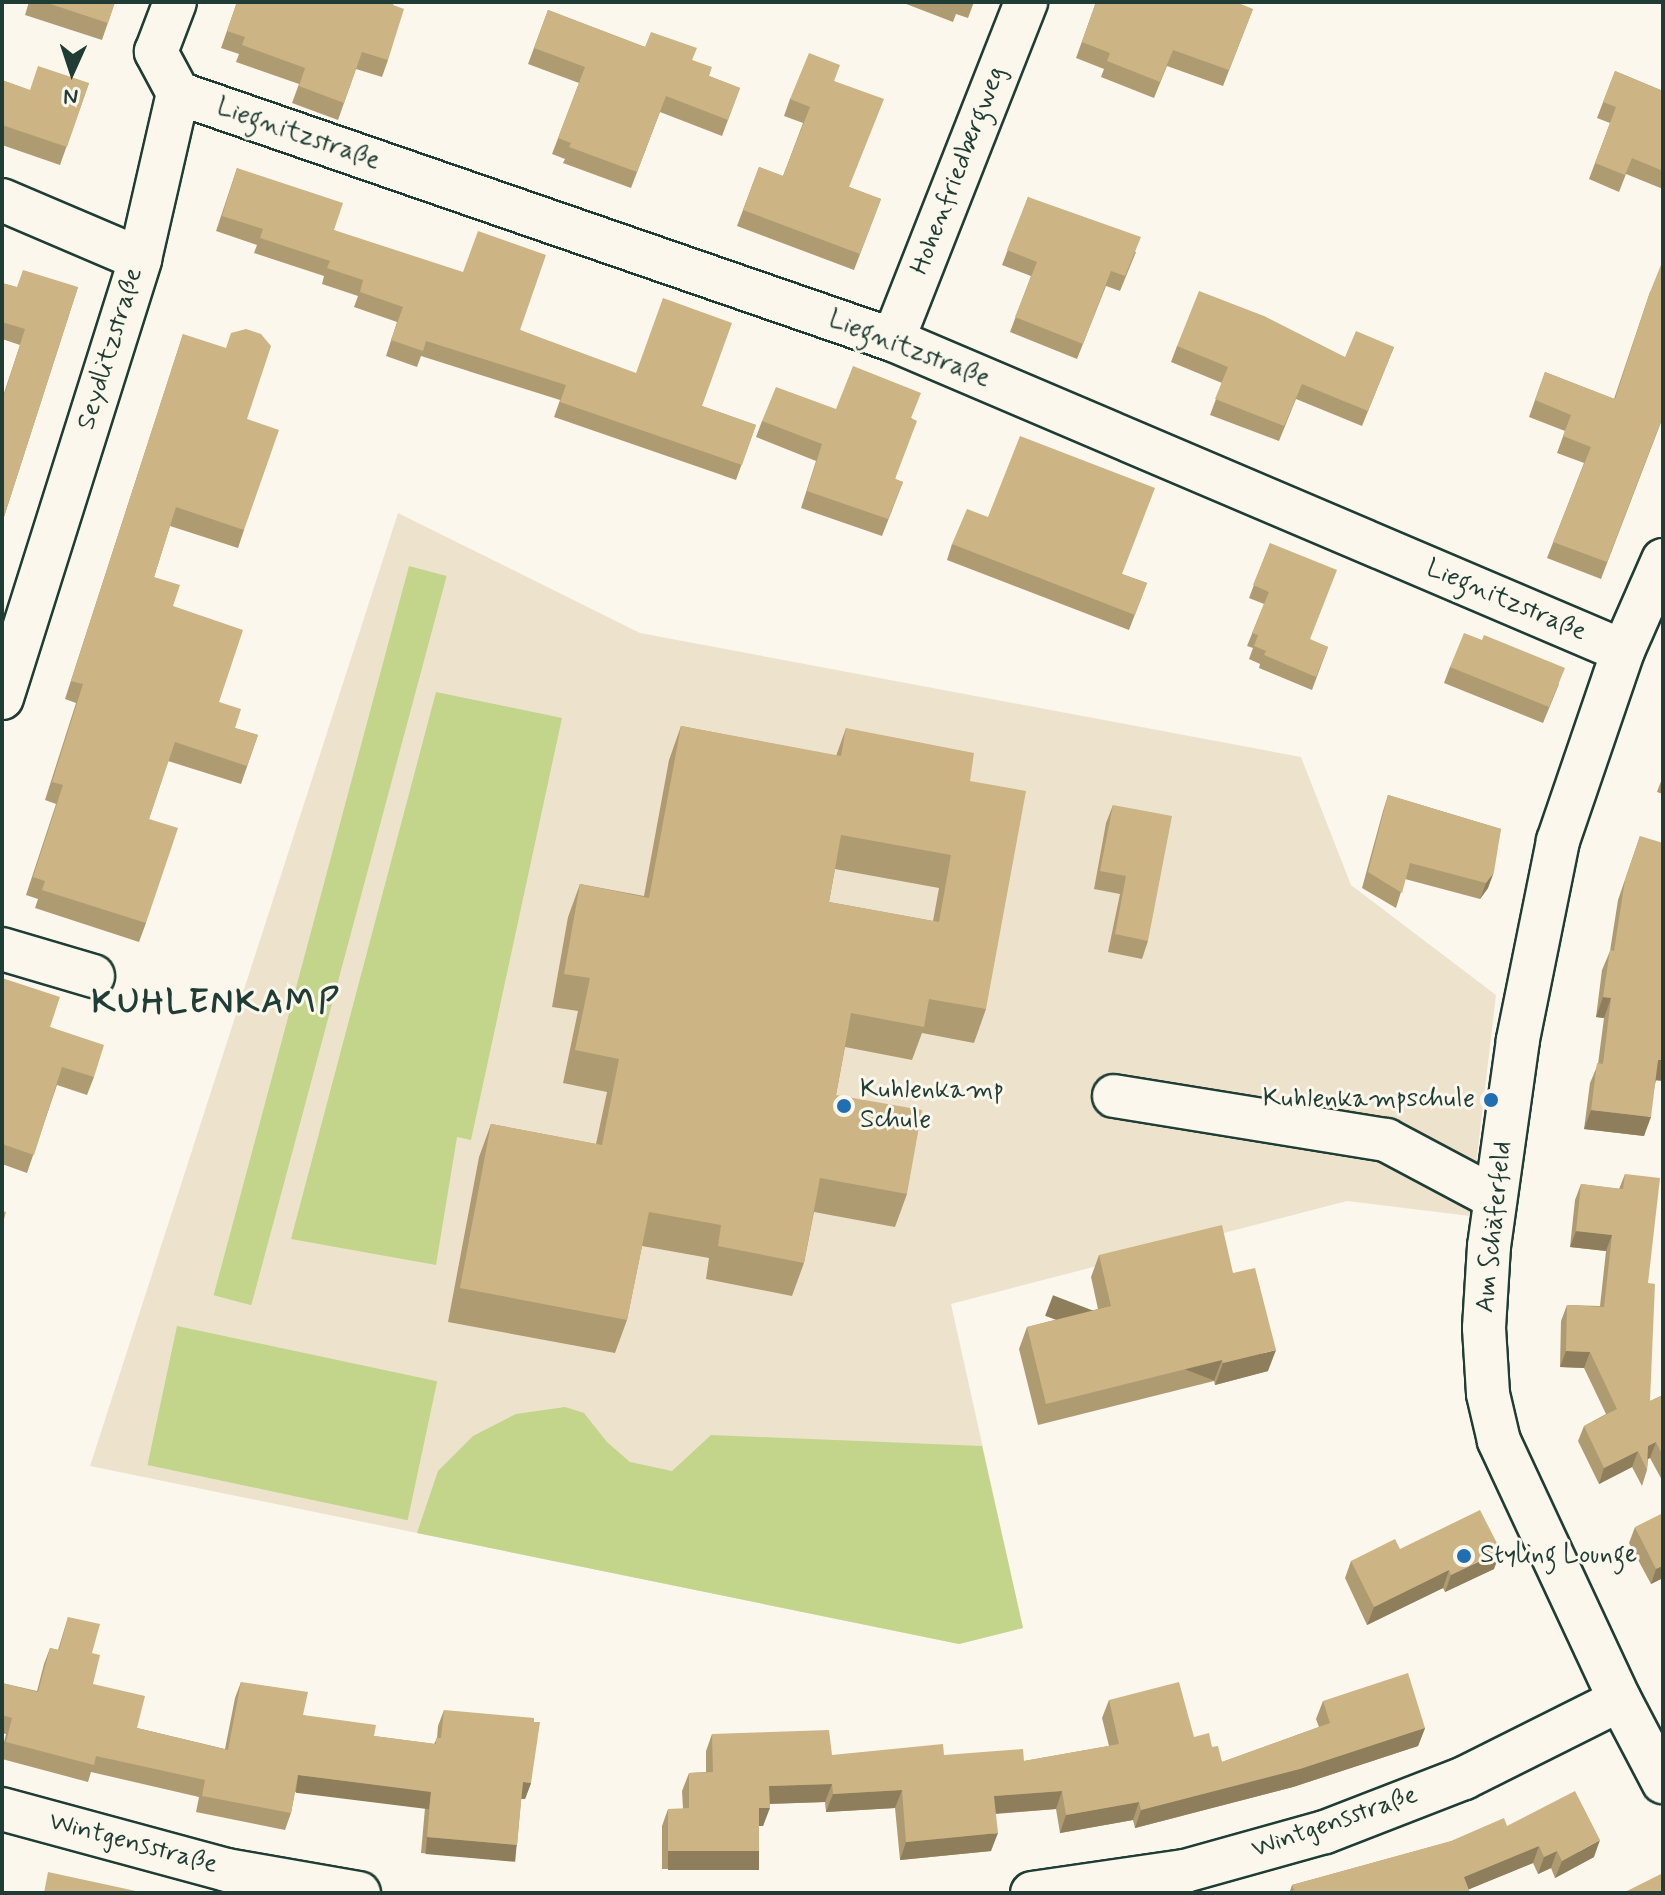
<!DOCTYPE html>
<html>
<head>
<meta charset="utf-8">
<style>
  body { margin:0 }
  #map { position:relative; width:1665px; height:1895px; overflow:hidden; background:#fbf7ec; font-family:Mynerve,sans-serif }
  div>[style] { position:absolute }
  .built>* { inset:0; background:#ede3cd }
  .green>* { inset:0; background:#c2d58b; transform-origin:0 0 }
  .roads { filter:drop-shadow(2px 0 #1f3d34) drop-shadow(-2px 0 #1f3d34) drop-shadow(0 2px #1f3d34) drop-shadow(0 -2px #1f3d34) }
  .minor>* { height:42px; margin:-21px; padding:0 21px; transform-origin:21px; border-radius:21px; background:#fbf7ec }
  .wall>* { inset:0; background:#af9b72 }
  .shaded-wall>* { inset:0; background:#8f7e5c; transform-origin:0 0 }
  .building>* { inset:0; background:#ccb484 }
  .dots>* { width:22px; height:22px; translate:-50% -50%; box-sizing:border-box; border:4px solid #fbf7ec; border-radius:50% }
  span { translate:-50% -50%; white-space:nowrap; text-align:center; line-height:1.15; -webkit-text-stroke:6px #fbf7ec; paint-order:stroke }
  .street-label { font-size:26px; color:#1f3d34 }
  .poi-label { font-size:26px; color:#1f3d34 }
  .left { translate:0 -50%; text-align:left }
  .right { translate:-100% -50%; text-align:right }
  .district-label { font-size:34px; color:#1f3d34; font-weight:700; letter-spacing:2px }
  .frame { position:absolute; inset:0; border:4px solid #1f3d34; pointer-events:none }
  .north { position:absolute; left:32px; top:32px; width:80px; height:80px; -webkit-text-stroke:6px #fbf7ec; paint-order:stroke; rotate:183deg; font-size:22px; font-weight:700; line-height:32px; text-align:center; color:#1f3d34 }
  .north::after { content:''; display:block; margin:auto; width:28px; height:36px; background:#1f3d34; clip-path:polygon(50% 0,100% 100%,50% 72%,0 100%) }
</style>
</head>
<body>
<div id="map">
  <div class="built">
    <div style="clip-path:polygon(398px 513px,640px 633px,1301px 757px,1351px 885px,1496px 995px,1470px 1216px,1347px 1201px,951px 1304px,1023px 1628px,959px 1644px,90px 1466px)"></div>
  </div>
  <div class="green">
    <div style="left:409px;top:566px;width:39px;height:755px;rotate:15deg"></div>
    <div style="clip-path:polygon(436px 692px,562px 718px,471px 1140px,457px 1137px,436px 1265px,291px 1239px)"></div>
    <div style="left:177px;top:1326px;width:266px;height:142px;rotate:12deg"></div>
    <div style="clip-path:polygon(565px 1407px,584px 1413px,607px 1442px,630px 1462px,672px 1471px,711px 1435px,982px 1446px,1023px 1628px,959px 1644px,417px 1533px,438px 1471px,473px 1436px,516px 1414px)"></div>
  </div>
  <div class="roads">
    <div class="minor">
      <div style="left:178px;top:93px;width:756px;rotate:19.06deg"></div>
      <div style="left:893px;top:340px;width:793px;rotate:23.08deg"></div>
      <div style="left:2px;top:200px;width:150px;rotate:23.1deg"></div>
      <div style="left:893px;top:340px;width:363px;rotate:-68.5deg"></div>
      <div style="left:1663px;top:560px;width:99px;rotate:113.7deg"></div>
      <div style="left:1623px;top:651px;width:201px;rotate:108.9deg"></div>
      <div style="left:1558px;top:841px;width:203px;rotate:101.4deg"></div>
      <div style="left:1518px;top:1040px;width:208px;rotate:98deg"></div>
      <div style="left:1489px;top:1246px;width:82px;rotate:93.5deg"></div>
      <div style="left:1484px;top:1328px;width:66px;rotate:86.5deg"></div>
      <div style="left:1488px;top:1394px;width:48px;rotate:76.8deg"></div>
      <div style="left:1499px;top:1441px;width:286px;rotate:65deg"></div>
      <div style="left:1620px;top:1700px;width:93px;rotate:62.3deg"></div>
      <div style="left:2px;top:698px;width:460px;rotate:-72.5deg"></div>
      <div style="left:140px;top:259px;width:170px;rotate:-77.1deg"></div>
      <div style="left:178px;top:93px;width:47px;rotate:-118.2deg"></div>
      <div style="left:156px;top:52px;width:53px;rotate:-69.2deg"></div>
      <div style="left:2px;top:949px;width:95px;rotate:16.5deg"></div>
      <div style="left:1114px;top:1096px;width:276px;rotate:9.2deg"></div>
      <div style="left:1386px;top:1140px;width:123px;rotate:28deg"></div>
      <div style="left:2px;top:1809px;width:233px;rotate:15.2deg"></div>
      <div style="left:227px;top:1870px;width:134px;rotate:9.9deg"></div>
      <div style="left:1032px;top:1893px;width:155px;rotate:-8.2deg"></div>
      <div style="left:1185px;top:1871px;width:145px;rotate:-15.6deg"></div>
      <div style="left:1325px;top:1832px;width:149px;rotate:-21.2deg"></div>
      <div style="left:1464px;top:1778px;width:174px;rotate:-26.6deg"></div>
    </div>
  </div>
  <div class="wall">
    <div style="clip-path:polygon(29px 2px,115px 2px,102px 40px,25px 15px)"></div>
    <div style="clip-path:polygon(237px 2px,393px 5px,388px 60px,382px 77px,356px 69px,338px 120px,292px 103px,299px 84px,236px 62px,239px 54px,221px 48px)"></div>
    <div style="clip-path:polygon(901px 2px,974px 2px,968px 18px,956px 14px,953px 22px)"></div>
    <div style="clip-path:polygon(1096px 2px,1253px 9px,1223px 86px,1167px 66px,1154px 98px,1101px 77px,1104px 69px,1076px 58px)"></div>
    <div style="clip-path:polygon(548px 10px,645px 47px,692px 60px,709px 76px,740px 88px,722px 136px,660px 112px,631px 188px,563px 163px,565px 159px,552px 154px,579px 83px,528px 64px)"></div>
    <div style="clip-path:polygon(1615px 71px,1663px 91px,1663px 189px,1626px 174px,1619px 192px,1589px 179px,1610px 123px,1597px 118px)"></div>
    <div style="clip-path:polygon(2px 80px,29px 90px,89px 83px,60px 165px,2px 145px)"></div>
    <div style="clip-path:polygon(835px 81px,849px 187px,881px 199px,854px 270px,737px 226px,759px 167px,783px 176px,803px 123px,784px 116px,790px 99px)"></div>
    <div style="clip-path:polygon(237px 168px,334px 230px,520px 330px,702px 406px,756px 425px,736px 480px,554px 417px,560px 400px,421px 356px,417px 367px,386px 356px,397px 322px,354px 307px,358px 296px,322px 284px,324px 276px,254px 253px,257px 245px,216px 231px)"></div>
    <div style="clip-path:polygon(1028px 197px,1136px 252px,1120px 291px,1106px 286px,1077px 359px,1010px 332px,1031px 276px,1002px 265px)"></div>
    <div style="clip-path:polygon(2px 283px,16px 287px,78px 287px,2px 523px,2px 399px,20px 345px,2px 339px)"></div>
    <div style="clip-path:polygon(1650px 292px,1663px 417px,1601px 579px,1547px 558px,1584px 463px,1557px 453px,1565px 431px,1529px 417px,1545px 372px,1614px 399px)"></div>
    <div style="clip-path:polygon(183px 334px,247px 419px,244px 530px,238px 548px,170px 526px,154px 577px,173px 606px,219px 702px,235px 728px,258px 735px,241px 784px,168px 761px,149px 819px,146px 923px,139px 942px,35px 908px,38px 899px,26px 895px,56px 804px,45px 800px,76px 703px,65px 699px)"></div>
    <div style="clip-path:polygon(1177px 346px,1345px 357px,1394px 347px,1362px 426px,1296px 399px,1279px 441px,1210px 415px,1222px 383px,1171px 362px)"></div>
    <div style="clip-path:polygon(836px 409px,912px 418px,895px 479px,903px 482px,882px 536px,801px 508px,816px 461px,756px 437px,762px 421px)"></div>
    <div style="clip-path:polygon(1270px 543px,1310px 640px,1328px 647px,1312px 690px,1259px 668px,1260px 664px,1249px 659px,1253px 648px,1247px 646px,1264px 604px,1249px 598px)"></div>
    <div style="clip-path:polygon(952px 544px,1122px 574px,1147px 583px,1129px 630px,947px 560px)"></div>
    <div style="clip-path:polygon(1450px 667px,1559px 684px,1543px 723px,1444px 683px)"></div>
    <div style="clip-path:polygon(evenodd,681px 726px,836px 756px,846px 728px,970px 781px,986px 1009px,974px 1043px,922px 1033px,912px 1060px,845px 1047px,836px 1095px,907px 1194px,895px 1227px,814px 1212px,804px 1263px,792px 1296px,706px 1279px,709px 1258px,642px 1246px,627px 1320px,615px 1353px,448px 1322px,479px 1157px,491px 1124px,596px 1144px,607px 1092px,563px 1083px,578px 1011px,552px 1007px,568px 917px,580px 884px,644px 896px,669px 760px,681px 726px,835px 869px,939px 888px,933px 921px,829px 902px,835px 869px)"></div>
    <div style="clip-path:polygon(1663px 776px,1663px 794px,1657px 792px)"></div>
    <div style="clip-path:polygon(1388px 795px,1501px 829px,1488px 888px,1480px 899px,1405px 879px,1396px 908px,1362px 888px,1383px 811px)"></div>
    <div style="clip-path:polygon(1113px 805px,1148px 941px,1142px 959px,1108px 952px,1120px 894px,1094px 889px,1106px 823px)"></div>
    <div style="clip-path:polygon(1640px 836px,1656px 1080px,1644px 1136px,1584px 1129px,1590px 1083px,1598px 1064px,1604px 1018px,1596px 1017px,1602px 970px,1610px 951px,1618px 900px)"></div>
    <div style="clip-path:polygon(2px 978px,50px 1027px,94px 1077px,87px 1095px,57px 1085px,27px 1173px,2px 1164px)"></div>
    <div style="clip-path:polygon(1625px 1174px,1648px 1283px,1650px 1401px,1663px 1395px,1663px 1482px,1650px 1458px,1648px 1459px,1647px 1470px,1642px 1486px,1632px 1467px,1599px 1484px,1578px 1441px,1584px 1426px,1606px 1414px,1584px 1368px,1560px 1367px,1561px 1321px,1567px 1305px,1600px 1306px,1606px 1251px,1570px 1247px,1575px 1200px,1581px 1184px,1619px 1189px)"></div>
    <div style="clip-path:polygon(1099px 1255px,1233px 1273px,1268px 1371px,1215px 1385px,1214px 1381px,1038px 1425px,1019px 1349px,1027px 1327px,1098px 1309px,1091px 1277px)"></div>
    <div style="clip-path:polygon(1635px 1527px,1663px 1578px,1651px 1584px,1629px 1543px)"></div>
    <div style="clip-path:polygon(1400px 1549px,1494px 1569px,1445px 1592px,1443px 1588px,1367px 1625px,1345px 1578px,1351px 1561px)"></div>
    <div style="clip-path:polygon(68px 1617px,92px 1653px,93px 1684px,137px 1728px,225px 1749px,235px 1698px,241px 1682px,303px 1715px,374px 1736px,434px 1744px,437px 1738px,438px 1726px,444px 1710px,531px 1783px,525px 1799px,521px 1799px,517px 1845px,511px 1861px,421px 1853px,425px 1808px,295px 1792px,291px 1813px,285px 1830px,196px 1812px,199px 1797px,91px 1772px,88px 1782px,2px 1759px,2px 1750px,6px 1734px,2px 1733px,2px 1683px,37px 1691px,44px 1664px,50px 1648px,58px 1650px)"></div>
    <div style="clip-path:polygon(1109px 1700px,1194px 1737px,1212px 1747px,1222px 1762px,1319px 1727px,1316px 1719px,1323px 1701px,1425px 1728px,1418px 1746px,1293px 1787px,1135px 1828px,1133px 1820px,1060px 1833px,1056px 1809px,996px 1814px,991px 1851px,900px 1860px,895px 1808px,826px 1812px,825px 1802px,770px 1804px,763px 1826px,759px 1826px,759px 1851px,753px 1869px,662px 1869px,662px 1826px,668px 1809px,683px 1809px,682px 1791px,689px 1773px,706px 1772px,706px 1751px,712px 1734px,832px 1755px,944px 1755px,1024px 1761px,1109px 1746px,1102px 1718px)"></div>
    <div style="clip-path:polygon(1507px 1826px,1594px 1857px,1555px 1878px,1551px 1868px,1538px 1874px,1533px 1863px,1469px 1889px,1290px 1891px,1292px 1885px)"></div>
  </div>
  <div class="shaded-wall">
    <div style="clip-path:polygon(1494px 872px,1488px 888px,1480px 899px,1486px 883px)"></div>
    <div style="clip-path:polygon(1603px 997px,1611px 998px,1604px 1018px,1596px 1017px)"></div>
    <div style="clip-path:polygon(1658px 1060px,1663px 1060px,1663px 1081px,1651px 1080px)"></div>
    <div style="clip-path:polygon(1591px 1110px,1651px 1117px,1644px 1136px,1584px 1129px)"></div>
    <div style="clip-path:polygon(1576px 1231px,1612px 1235px,1606px 1251px,1570px 1247px)"></div>
    <div style="clip-path:polygon(1276px 1350px,1268px 1371px,1215px 1385px,1223px 1363px)"></div>
    <div style="clip-path:polygon(1566px 1351px,1590px 1352px,1584px 1368px,1560px 1367px)"></div>
    <div style="left:1222px;top:1360px;width:22px;height:181px;rotate:111deg"></div>
    <div style="clip-path:polygon(1656px 1442px,1650px 1458px,1643px 1461px,1648px 1446px)"></div>
    <div style="clip-path:polygon(1638px 1451px,1632px 1467px,1599px 1484px,1604px 1468px)"></div>
    <div style="clip-path:polygon(1501px 1551px,1494px 1569px,1445px 1592px,1451px 1575px)"></div>
    <div style="clip-path:polygon(1663px 1565px,1663px 1578px,1651px 1584px,1656px 1569px)"></div>
    <div style="clip-path:polygon(1449px 1570px,1443px 1588px,1367px 1625px,1374px 1607px)"></div>
    <div style="clip-path:polygon(1425px 1728px,1418px 1746px,1293px 1787px,1135px 1828px,1141px 1810px)"></div>
    <div style="left:298px;top:1775px;width:134px;height:18px;rotate:7deg"></div>
    <div style="clip-path:polygon(523px 1782px,531px 1783px,525px 1799px,517px 1798px)"></div>
    <div style="clip-path:polygon(832px 1784px,825px 1802px,763px 1804px,769px 1786px)"></div>
    <div style="clip-path:polygon(902px 1790px,895px 1808px,826px 1812px,833px 1794px)"></div>
    <div style="clip-path:polygon(1062px 1791px,1056px 1809px,988px 1814px,994px 1796px)"></div>
    <div style="clip-path:polygon(1139px 1802px,1133px 1820px,1060px 1833px,1066px 1815px)"></div>
    <div style="clip-path:polygon(759px 1808px,770px 1808px,763px 1826px,753px 1826px)"></div>
    <div style="clip-path:polygon(998px 1833px,991px 1851px,900px 1860px,906px 1842px)"></div>
    <div style="left:427px;top:1837px;width:90px;height:17px;rotate:5deg"></div>
    <div style="clip-path:polygon(1600px 1840px,1594px 1857px,1555px 1878px,1562px 1861px)"></div>
    <div style="clip-path:polygon(1539px 1846px,1533px 1863px,1460px 1893px,1464px 1877px)"></div>
    <div style="left:668px;top:1851px;width:91px;height:19px"></div>
    <div style="clip-path:polygon(1557px 1851px,1551px 1868px,1538px 1874px,1544px 1857px)"></div>
  </div>
  <div class="building">
    <div style="clip-path:polygon(44px 2px,115px 2px,108px 23px)"></div>
    <div style="clip-path:polygon(237px 2px,394px 2px,393px 5px,404px 9px,388px 60px,362px 52px,344px 103px,299px 86px,305px 68px,242px 45px,245px 37px,227px 31px)"></div>
    <div style="clip-path:polygon(1096px 2px,1236px 2px,1253px 9px,1229px 70px,1173px 50px,1160px 82px,1107px 61px,1110px 53px,1082px 42px)"></div>
    <div style="clip-path:polygon(548px 10px,645px 47px,651px 32px,697px 48px,692px 60px,712px 67px,709px 76px,740px 88px,728px 120px,666px 96px,637px 172px,569px 147px,571px 143px,558px 138px,585px 67px,534px 48px)"></div>
    <div style="clip-path:polygon(809px 53px,840px 65px,834px 81px,884px 99px,849px 187px,881px 199px,860px 254px,743px 210px,759px 167px,783px 176px,810px 107px,790px 99px)"></div>
    <div style="clip-path:polygon(38px 66px,89px 83px,67px 147px,2px 125px,2px 80px,30px 90px)"></div>
    <div style="clip-path:polygon(1615px 71px,1663px 91px,1663px 171px,1632px 158px,1625px 175px,1595px 163px,1616px 107px,1603px 102px)"></div>
    <div style="clip-path:polygon(237px 168px,343px 203px,334px 230px,463px 272px,478px 231px,546px 255px,520px 330px,636px 373px,663px 298px,732px 323px,702px 406px,756px 425px,742px 465px,560px 402px,566px 385px,426px 341px,423px 351px,391px 340px,403px 307px,360px 292px,363px 280px,327px 268px,330px 261px,260px 238px,263px 229px,222px 216px)"></div>
    <div style="clip-path:polygon(1028px 197px,1141px 237px,1125px 276px,1111px 271px,1083px 344px,1015px 317px,1037px 262px,1007px 250px)"></div>
    <div style="clip-path:polygon(1663px 260px,1663px 416px,1607px 562px,1553px 542px,1591px 447px,1563px 436px,1571px 415px,1535px 400px,1545px 372px,1615px 399px,1650px 292px)"></div>
    <div style="clip-path:polygon(23px 270px,78px 287px,4px 517px,2px 516px,2px 401px,25px 329px,2px 322px,2px 283px,17px 287px)"></div>
    <div style="clip-path:polygon(1199px 291px,1264px 316px,1345px 357px,1356px 331px,1394px 347px,1368px 411px,1302px 384px,1284px 426px,1215px 399px,1228px 367px,1177px 346px)"></div>
    <div style="clip-path:polygon(246px 329px,261px 334px,271px 346px,247px 419px,279px 430px,244px 530px,176px 507px,154px 577px,180px 585px,173px 606px,243px 630px,219px 702px,241px 709px,235px 728px,258px 735px,247px 766px,175px 742px,149px 819px,178px 828px,146px 923px,42px 890px,45px 881px,33px 877px,63px 785px,52px 782px,83px 684px,71px 681px,183px 334px,226px 348px,231px 333px)"></div>
    <div style="clip-path:polygon(853px 366px,921px 393px,911px 418px,917px 421px,895px 479px,903px 482px,888px 519px,807px 491px,822px 444px,762px 421px,776px 387px,836px 409px)"></div>
    <div style="clip-path:polygon(1020px 436px,1155px 488px,1122px 574px,1147px 583px,1135px 615px,952px 544px,967px 509px,988px 517px)"></div>
    <div style="clip-path:polygon(1270px 543px,1337px 570px,1310px 639px,1328px 647px,1316px 677px,1264px 655px,1266px 651px,1254px 646px,1258px 635px,1252px 633px,1269px 592px,1253px 585px)"></div>
    <div style="clip-path:polygon(1464px 633px,1482px 640px,1484px 635px,1565px 668px,1549px 707px,1450px 667px)"></div>
    <div style="clip-path:polygon(evenodd,681px 726px,841px 756px,846px 728px,974px 753px,970px 781px,1026px 791px,986px 1009px,929px 999px,924px 1027px,851px 1013px,836px 1095px,922px 1110px,907px 1194px,820px 1178px,804px 1263px,718px 1246px,721px 1225px,649px 1212px,627px 1320px,460px 1288px,491px 1124px,602px 1145px,619px 1059px,575px 1050px,590px 978px,564px 974px,580px 884px,649px 898px,681px 726px,841px 835px,951px 855px,939px 922px,829px 902px,841px 835px)"></div>
    <div style="clip-path:polygon(1388px 795px,1501px 829px,1494px 872px,1486px 883px,1410px 863px,1402px 893px,1368px 872px)"></div>
    <div style="clip-path:polygon(1113px 805px,1172px 816px,1148px 941px,1115px 934px,1126px 876px,1100px 871px)"></div>
    <div style="clip-path:polygon(1640px 836px,1663px 843px,1663px 1060px,1658px 1060px,1651px 1117px,1591px 1110px,1597px 1063px,1603px 1064px,1611px 998px,1603px 997px,1610px 950px,1614px 951px,1625px 880px)"></div>
    <div style="clip-path:polygon(2px 978px,60px 997px,50px 1027px,104px 1045px,94px 1077px,62px 1067px,34px 1155px,2px 1144px)"></div>
    <div style="clip-path:polygon(1625px 1174px,1660px 1178px,1648px 1283px,1655px 1284px,1650px 1401px,1663px 1395px,1663px 1456px,1656px 1442px,1648px 1446px,1647px 1470px,1638px 1451px,1604px 1468px,1584px 1426px,1617px 1409px,1590px 1352px,1566px 1351px,1567px 1305px,1604px 1307px,1612px 1235px,1576px 1231px,1581px 1184px,1623px 1189px)"></div>
    <div style="clip-path:polygon(2px 1211px,6px 1212px,2px 1227px)"></div>
    <div style="clip-path:polygon(1222px 1225px,1233px 1273px,1255px 1268px,1276px 1350px,1223px 1363px,1222px 1360px,1046px 1404px,1027px 1327px,1111px 1306px,1099px 1255px)"></div>
    <div style="clip-path:polygon(1480px 1510px,1501px 1551px,1451px 1575px,1449px 1570px,1374px 1607px,1351px 1561px,1395px 1539px,1400px 1549px)"></div>
    <div style="clip-path:polygon(1663px 1513px,1663px 1565px,1656px 1569px,1635px 1527px)"></div>
    <div style="clip-path:polygon(68px 1617px,100px 1624px,92px 1653px,100px 1655px,93px 1684px,145px 1696px,137px 1728px,228px 1750px,241px 1682px,308px 1692px,303px 1715px,376px 1725px,374px 1736px,436px 1744px,436px 1738px,441px 1738px,444px 1710px,534px 1718px,534px 1722px,540px 1722px,531px 1783px,523px 1782px,517px 1845px,427px 1837px,431px 1792px,298px 1775px,291px 1813px,202px 1796px,205px 1780px,96px 1756px,94px 1765px,6px 1742px,12px 1718px,2px 1715px,2px 1683px,38px 1692px,50px 1648px,59px 1650px)"></div>
    <div style="clip-path:polygon(1408px 1673px,1425px 1728px,1300px 1769px,1141px 1810px,1139px 1802px,1066px 1815px,1062px 1791px,994px 1796px,998px 1833px,906px 1842px,902px 1790px,833px 1794px,832px 1784px,769px 1786px,770px 1808px,759px 1808px,759px 1851px,668px 1851px,668px 1809px,689px 1808px,689px 1773px,713px 1772px,712px 1734px,829px 1730px,832px 1755px,943px 1744px,944px 1755px,1023px 1749px,1024px 1761px,1119px 1744px,1109px 1700px,1179px 1682px,1194px 1737px,1209px 1733px,1212px 1747px,1218px 1746px,1222px 1762px,1330px 1723px,1323px 1701px)"></div>
    <div style="clip-path:polygon(1575px 1791px,1600px 1840px,1562px 1861px,1557px 1851px,1544px 1857px,1539px 1846px,1464px 1877px,1470px 1893px,1283px 1893px,1294px 1890px,1292px 1885px,1451px 1841px,1504px 1818px,1507px 1826px)"></div>
    <div style="clip-path:polygon(48px 1872px,145px 1893px,44px 1893px)"></div>
    <div style="clip-path:polygon(1663px 1873px,1663px 1893px,1623px 1893px)"></div>
  </div>
  <div class="dots">
    <div style="left:1491px;top:1100px;background:#1f6fb2"></div>
    <div style="left:844px;top:1106px;background:#1f6fb2"></div>
    <div style="left:1464px;top:1556px;background:#1f6fb2"></div>
  </div>
  <div class="street-label">
    <span style="left:298px;top:135px;rotate:19deg">Liegnitzstraße</span>
    <span style="left:959px;top:171px;rotate:-69deg">Hohenfriedbergweg</span>
    <span style="left:111px;top:349px;rotate:-73deg">Seydlitzstraße</span>
    <span style="left:909px;top:350px;rotate:21deg">Liegnitzstraße</span>
    <span style="left:1506px;top:601px;rotate:23deg">Liegnitzstraße</span>
    <span style="left:1495px;top:1227px;rotate:-84deg">Am Schäferfeld</span>
    <span style="left:1335px;top:1823px;rotate:-19deg">Wintgensstraße</span>
    <span style="left:133px;top:1844px;rotate:15deg">Wintgensstraße</span>
  </div>
  <div class="poi-label">
    <span class="left" style="left:860px;top:1106px">Kuhlenkamp<br>Schule</span>
    <span class="right" style="left:1475px;top:1100px">Kuhlenkampschule</span>
    <span class="left" style="left:1480px;top:1556px">Styling Lounge</span>
  </div>
  <div class="district-label">
    <span style="left:216px;top:1003px">KUHLENKAMP</span>
  </div>
  <div class="frame"></div>
  <div class="north">N</div>
</div>
</body>
</html>
